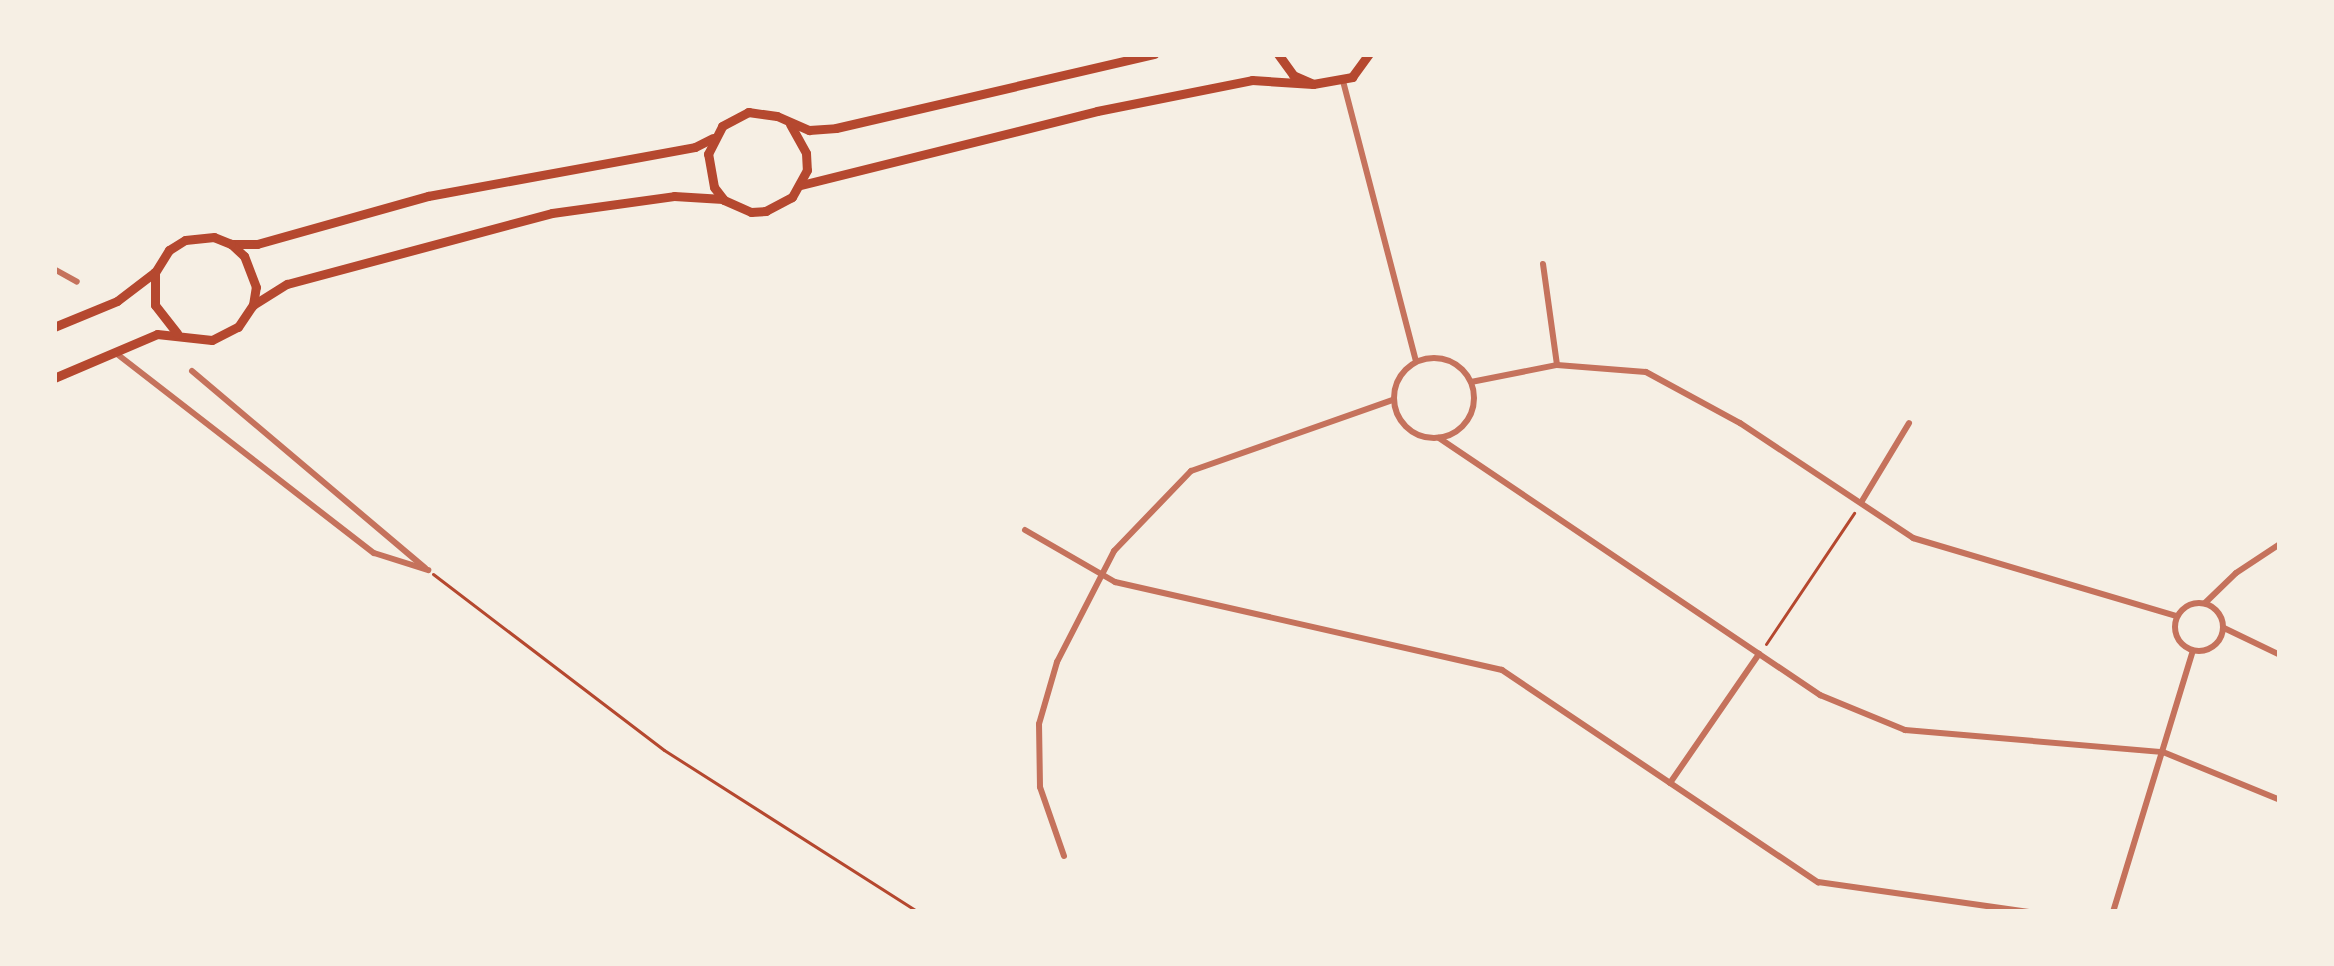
<!DOCTYPE html>
<html>
<head>
<meta charset="utf-8">
<style>
  body { margin:0 }
  #map { position:relative; width:2334px; height:966px; overflow:hidden; background:#f6efe4; font-family:"IBM Plex Sans",sans-serif }
  div>[style] { position:absolute }
  .path>* { height:3px; margin:-1.5px; padding:0 1.5px; transform-origin:1.5px; border-radius:1.5px; background:#b5482f }
  .minor>* { height:6px; margin:-3px; padding:0 3px; transform-origin:3px; border-radius:3px; background:#c5725c }
  .minor>.ring { margin:-3px; padding:0; box-sizing:content-box; background:none; border:6px solid #c5725c; border-radius:50% }
  .secondary>* { height:9px; margin:-4.5px; padding:0 4.5px; transform-origin:4.5px; border-radius:4.5px; background:#b5482f }
  span { translate:-50% -50%; white-space:nowrap; text-align:center; line-height:1.15; -webkit-text-stroke:9px #f6efe4; paint-order:stroke }
  .frame { position:absolute; inset:0; border:57px solid #f6efe4; pointer-events:none }
</style>
</head>
<body>
<div id="map">
  <div class="path">
    <div style="left:433px;top:574px;width:290px;rotate:37.3deg"></div>
    <div style="left:664px;top:750px;width:301px;rotate:32.5deg"></div>
    <div style="left:1766px;top:644px;width:158px;rotate:-56.1deg"></div>
  </div>
  <div class="minor">
    <div style="left:1343px;top:81px;width:289px;rotate:75.4deg"></div>
    <div style="left:1543px;top:264px;width:102px;rotate:82.1deg"></div>
    <div style="left:54px;top:269px;width:26px;rotate:29deg"></div>
    <div style="left:117px;top:354px;width:325px;rotate:37.8deg"></div>
    <div style="left:374px;top:553px;width:57px;rotate:17.5deg"></div>
    <div class="ring" style="left:1394px;top:358px;width:74px;height:74px"></div>
    <div style="left:192px;top:371px;width:305px;rotate:40.2deg"></div>
    <div style="left:1471px;top:382px;width:88px;rotate:-11.2deg"></div>
    <div style="left:1557px;top:365px;width:89px;rotate:4.5deg"></div>
    <div style="left:1646px;top:372px;width:107px;rotate:28.5deg"></div>
    <div style="left:1740px;top:423px;width:208px;rotate:33.6deg"></div>
    <div style="left:1913px;top:538px;width:275px;rotate:16.5deg"></div>
    <div style="left:1439px;top:438px;width:460px;rotate:34deg"></div>
    <div style="left:1820px;top:695px;width:92px;rotate:22.4deg"></div>
    <div style="left:1905px;top:730px;width:259px;rotate:4.9deg"></div>
    <div style="left:2163px;top:752px;width:126px;rotate:22.3deg"></div>
    <div style="left:1862px;top:501px;width:91px;rotate:-58.9deg"></div>
    <div style="left:1025px;top:530px;width:104px;rotate:30deg"></div>
    <div style="left:1115px;top:582px;width:397px;rotate:12.8deg"></div>
    <div style="left:1502px;top:670px;width:381px;rotate:33.9deg"></div>
    <div style="left:1818px;top:882px;width:213px;rotate:8.1deg"></div>
    <div class="ring" style="left:2175px;top:603px;width:42px;height:42px"></div>
    <div style="left:2205px;top:603px;width:43px;rotate:-44.1deg"></div>
    <div style="left:2236px;top:573px;width:53px;rotate:-33.4deg"></div>
    <div style="left:2224px;top:628px;width:62px;rotate:25.7deg"></div>
    <div style="left:1670px;top:783px;width:157px;rotate:-55.4deg"></div>
    <div style="left:1064px;top:856px;width:73px;rotate:-109.2deg"></div>
    <div style="left:1040px;top:787px;width:63px;rotate:-90.9deg"></div>
    <div style="left:1039px;top:724px;width:65px;rotate:-73.8deg"></div>
    <div style="left:1057px;top:662px;width:125px;rotate:-62.8deg"></div>
    <div style="left:1114px;top:551px;width:111px;rotate:-46.1deg"></div>
    <div style="left:1191px;top:471px;width:214px;rotate:-19.4deg"></div>
    <div style="left:2113px;top:912px;width:273px;rotate:-73deg"></div>
  </div>
  <div class="secondary">
    <div style="left:1278px;top:54px;width:26px;rotate:54deg"></div>
    <div style="left:1293px;top:75px;width:22px;rotate:24deg"></div>
    <div style="left:1313px;top:84px;width:40px;rotate:-10deg"></div>
    <div style="left:1352px;top:77px;width:29px;rotate:-54deg"></div>
    <div style="left:790px;top:124px;width:33px;rotate:61deg"></div>
    <div style="left:806px;top:153px;width:17px;rotate:87deg"></div>
    <div style="left:807px;top:170px;width:31px;rotate:119deg"></div>
    <div style="left:792px;top:197px;width:30px;rotate:152deg"></div>
    <div style="left:766px;top:211px;width:15px;rotate:176deg"></div>
    <div style="left:751px;top:212px;width:30px;rotate:-156deg"></div>
    <div style="left:724px;top:200px;width:16px;rotate:-128deg"></div>
    <div style="left:714px;top:187px;width:34px;rotate:-100deg"></div>
    <div style="left:708px;top:154px;width:31px;rotate:-63deg"></div>
    <div style="left:722px;top:126px;width:30px;rotate:-28deg"></div>
    <div style="left:748px;top:112px;width:29px;rotate:8deg"></div>
    <div style="left:777px;top:116px;width:35px;rotate:24deg"></div>
    <div style="left:809px;top:130px;width:27px;rotate:-4deg"></div>
    <div style="left:836px;top:128px;width:327px;rotate:-13.1deg"></div>
    <div style="left:801px;top:185px;width:305px;rotate:-14deg"></div>
    <div style="left:1097px;top:111px;width:158px;rotate:-11.3deg"></div>
    <div style="left:1252px;top:80px;width:61px;rotate:3.8deg"></div>
    <div style="left:231px;top:244px;width:26px"></div>
    <div style="left:257px;top:244px;width:178px;rotate:-15.7deg"></div>
    <div style="left:428px;top:196px;width:271px;rotate:-10.4deg"></div>
    <div style="left:695px;top:147px;width:20px;rotate:-27deg"></div>
    <div style="left:253px;top:305px;width:40px;rotate:-32deg"></div>
    <div style="left:287px;top:284px;width:274px;rotate:-15deg"></div>
    <div style="left:552px;top:213px;width:123px;rotate:-7.9deg"></div>
    <div style="left:674px;top:196px;width:49px;rotate:3.5deg"></div>
    <div style="left:54px;top:327px;width:68px;rotate:-22.4deg"></div>
    <div style="left:117px;top:301px;width:48px;rotate:-37.3deg"></div>
    <div style="left:54px;top:378px;width:112px;rotate:-23.1deg"></div>
    <div style="left:157px;top:334px;width:55px;rotate:6.2deg"></div>
    <div style="left:212px;top:340px;width:29px;rotate:-27deg"></div>
    <div style="left:238px;top:327px;width:27px;rotate:-56deg"></div>
    <div style="left:253px;top:305px;width:18px;rotate:-81deg"></div>
    <div style="left:256px;top:287px;width:33px;rotate:-111deg"></div>
    <div style="left:244px;top:256px;width:18px;rotate:-137deg"></div>
    <div style="left:231px;top:244px;width:18px;rotate:-158deg"></div>
    <div style="left:214px;top:237px;width:29px;rotate:174deg"></div>
    <div style="left:185px;top:240px;width:19px;rotate:148deg"></div>
    <div style="left:169px;top:250px;width:26px;rotate:122deg"></div>
    <div style="left:155px;top:272px;width:33px;rotate:90deg"></div>
    <div style="left:155px;top:305px;width:36px;rotate:52deg"></div>
  </div>
  <div class="frame"></div>
</div>
</body>
</html>
